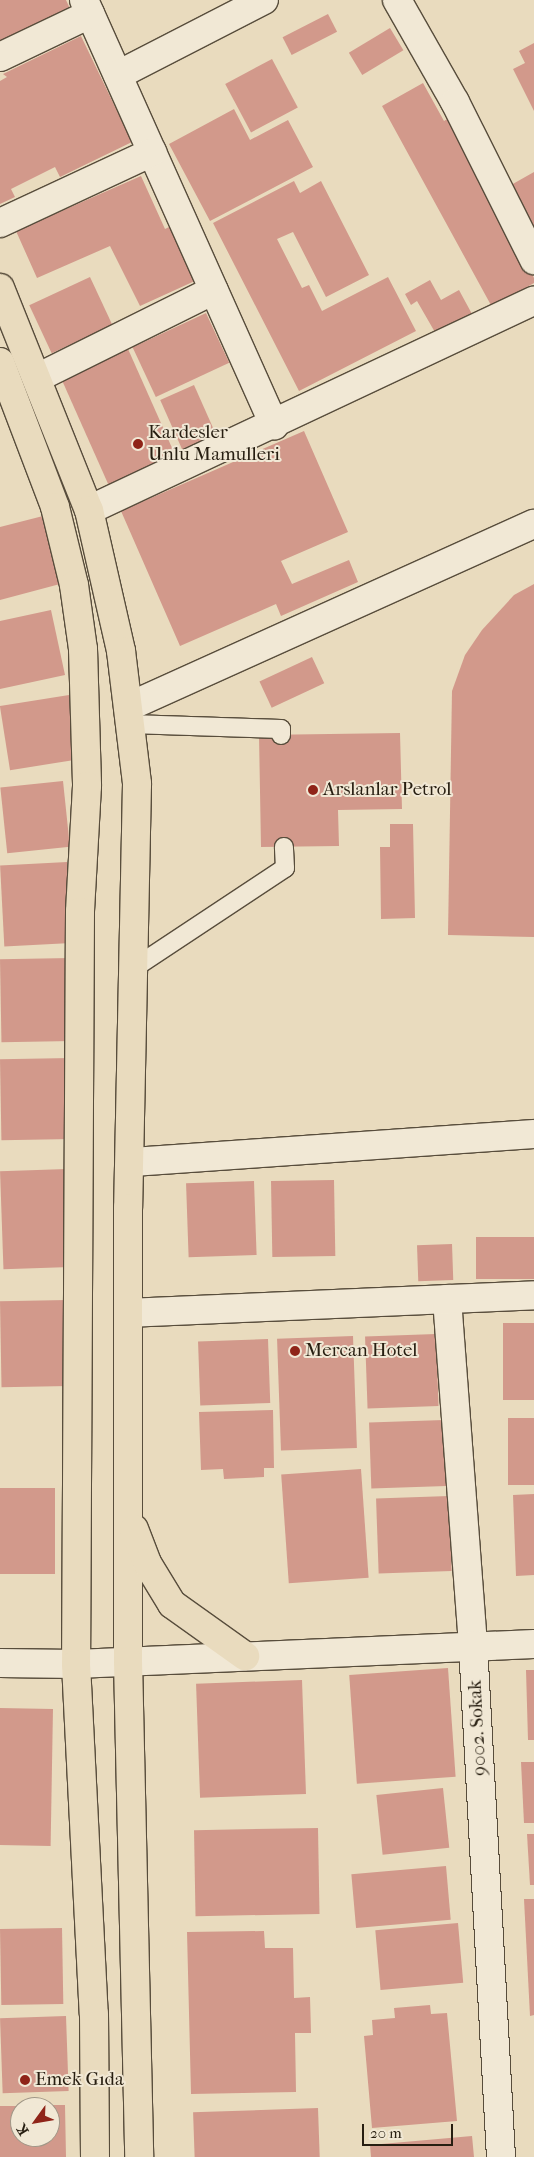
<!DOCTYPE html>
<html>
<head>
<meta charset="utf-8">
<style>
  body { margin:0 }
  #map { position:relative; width:534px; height:2157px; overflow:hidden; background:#e9dbbe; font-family:"IM FELL French Canon",serif }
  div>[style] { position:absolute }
  .building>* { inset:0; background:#d2998b; transform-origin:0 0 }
  .roads { filter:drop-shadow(1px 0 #584d3c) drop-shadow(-1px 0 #584d3c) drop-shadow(0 1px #584d3c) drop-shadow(0 -1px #584d3c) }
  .lane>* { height:18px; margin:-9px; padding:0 9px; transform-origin:9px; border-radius:9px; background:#f1e8d5 }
  .street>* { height:28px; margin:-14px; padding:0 14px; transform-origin:14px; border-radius:14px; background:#f1e8d5 }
  .secondary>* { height:28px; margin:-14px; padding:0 14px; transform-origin:14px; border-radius:14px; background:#f1e8d5 }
  .primary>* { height:28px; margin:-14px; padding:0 14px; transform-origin:14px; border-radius:14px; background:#e9dbbe }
  .dots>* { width:14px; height:14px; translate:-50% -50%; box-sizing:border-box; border:2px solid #f1e8d5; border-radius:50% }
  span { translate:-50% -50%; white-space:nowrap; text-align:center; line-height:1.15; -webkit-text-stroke:4px #f1e8d5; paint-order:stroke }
  .poi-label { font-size:19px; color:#271e11 }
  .left { translate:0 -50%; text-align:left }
  .street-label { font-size:19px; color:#271e11 }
  .north { position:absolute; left:10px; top:2097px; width:50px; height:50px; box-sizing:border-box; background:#f1e8d5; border:1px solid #a09787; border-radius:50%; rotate:238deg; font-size:14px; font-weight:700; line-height:20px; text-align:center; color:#271e11 }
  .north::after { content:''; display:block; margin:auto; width:18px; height:22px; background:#8f2418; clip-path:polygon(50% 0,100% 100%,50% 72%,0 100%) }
  .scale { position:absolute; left:362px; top:2124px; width:91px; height:22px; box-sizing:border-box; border:2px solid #271e11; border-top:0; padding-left:6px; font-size:15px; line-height:18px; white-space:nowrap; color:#271e11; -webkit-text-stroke:4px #f1e8d5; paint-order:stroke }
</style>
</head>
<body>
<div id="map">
  <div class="building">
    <div style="clip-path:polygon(0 0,66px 0,71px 11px,0 43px)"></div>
    <div style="left:328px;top:14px;width:20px;height:51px;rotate:63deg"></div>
    <div style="left:390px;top:28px;width:26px;height:48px;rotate:59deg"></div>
    <div style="clip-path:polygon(81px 36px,132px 142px,60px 177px,55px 167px,11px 189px,15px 197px,0 204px,0 81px,7px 77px,3px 74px)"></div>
    <div style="clip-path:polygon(534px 43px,534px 111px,513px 69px,525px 63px,519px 51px)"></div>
    <div style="left:272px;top:59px;width:55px;height:53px;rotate:62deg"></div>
    <div style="clip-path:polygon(423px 83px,444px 121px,456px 114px,534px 278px,534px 283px,492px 307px,382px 106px)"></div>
    <div style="clip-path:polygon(234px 109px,250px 140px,288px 120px,313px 167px,210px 221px,169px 144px)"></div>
    <div style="clip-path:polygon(534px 172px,534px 240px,527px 228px,533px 225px,511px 185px)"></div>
    <div style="clip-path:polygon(141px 176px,165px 229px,173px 225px,197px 280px,140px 306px,110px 246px,37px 278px,16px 231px)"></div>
    <div style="clip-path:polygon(294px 181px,300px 193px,321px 181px,369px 275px,326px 297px,293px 232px,277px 239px,302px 288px,309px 285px,322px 311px,388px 277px,416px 331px,299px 391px,213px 223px)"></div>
    <div style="left:90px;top:277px;width:53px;height:67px;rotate:65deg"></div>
    <div style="clip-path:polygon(430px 280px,441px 300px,459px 290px,472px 314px,436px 334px,417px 301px,411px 305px,405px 294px)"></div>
    <div style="left:206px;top:313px;width:55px;height:81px;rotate:65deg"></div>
    <div style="left:128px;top:349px;width:122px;height:73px;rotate:66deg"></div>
    <div style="left:194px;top:385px;width:59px;height:37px;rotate:66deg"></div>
    <div style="clip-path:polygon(304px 431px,348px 532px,281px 561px,292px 584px,349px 560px,358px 582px,281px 616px,276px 604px,180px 646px,121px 511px)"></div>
    <div style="clip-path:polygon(43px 516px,60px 584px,0 600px,0 527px)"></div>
    <div style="clip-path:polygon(534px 584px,534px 937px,448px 935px,452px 691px,465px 655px,482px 630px,514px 595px)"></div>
    <div style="clip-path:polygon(51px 610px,65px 675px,0 689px,0 621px)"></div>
    <div style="left:312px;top:657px;width:29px;height:58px;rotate:65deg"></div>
    <div style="left:69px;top:695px;width:65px;height:70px;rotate:81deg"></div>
    <div style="clip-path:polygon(400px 733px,402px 809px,338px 810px,339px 846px,261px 847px,259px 735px)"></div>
    <div style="left:63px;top:781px;width:66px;height:63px;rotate:84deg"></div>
    <div style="clip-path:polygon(390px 824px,413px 824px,415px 918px,381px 919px,380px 847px,390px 847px)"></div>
    <div style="left:67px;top:862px;width:81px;height:67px;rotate:87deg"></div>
    <div style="left:71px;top:958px;width:83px;height:71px;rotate:89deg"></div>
    <div style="left:71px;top:1058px;width:81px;height:71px;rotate:89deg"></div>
    <div style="left:67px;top:1169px;width:98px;height:67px;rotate:88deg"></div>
    <div style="left:334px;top:1180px;width:76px;height:63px;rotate:89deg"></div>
    <div style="left:254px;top:1181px;width:74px;height:68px;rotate:88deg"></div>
    <div style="left:534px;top:1237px;width:42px;height:58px;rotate:90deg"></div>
    <div style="left:452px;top:1244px;width:36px;height:35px;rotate:88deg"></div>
    <div style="left:67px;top:1300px;width:86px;height:67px;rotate:89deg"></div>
    <div style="left:534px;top:1323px;width:77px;height:31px;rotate:90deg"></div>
    <div style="left:436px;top:1334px;width:72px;height:71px;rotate:88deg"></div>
    <div style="left:353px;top:1336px;width:112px;height:76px;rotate:88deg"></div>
    <div style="left:268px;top:1339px;width:64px;height:70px;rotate:88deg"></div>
    <div style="clip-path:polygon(273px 1410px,274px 1468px,264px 1468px,264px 1477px,224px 1479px,223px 1469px,201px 1470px,199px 1412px)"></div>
    <div style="left:534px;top:1418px;width:67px;height:26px;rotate:90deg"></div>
    <div style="left:444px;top:1420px;width:66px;height:75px;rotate:88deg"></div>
    <div style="left:361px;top:1469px;width:109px;height:80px;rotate:86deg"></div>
    <div style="left:0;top:1488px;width:55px;height:86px"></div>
    <div style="clip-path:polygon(534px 1494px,534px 1575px,516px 1576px,513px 1495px)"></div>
    <div style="left:449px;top:1496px;width:75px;height:73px;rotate:88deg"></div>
    <div style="left:448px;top:1668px;width:109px;height:99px;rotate:86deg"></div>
    <div style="clip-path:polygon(526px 1670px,534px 1670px,534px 1740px,528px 1740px)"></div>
    <div style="left:302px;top:1680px;width:114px;height:106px;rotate:88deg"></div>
    <div style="left:0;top:1708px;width:53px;height:137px;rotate:1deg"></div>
    <div style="clip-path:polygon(521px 1762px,534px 1762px,534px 1823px,524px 1823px)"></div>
    <div style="left:443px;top:1788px;width:60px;height:67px;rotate:84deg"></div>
    <div style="left:318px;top:1828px;width:86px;height:124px;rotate:89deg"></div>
    <div style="clip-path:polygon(527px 1834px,534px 1834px,534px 1885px,530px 1885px)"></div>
    <div style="left:446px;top:1866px;width:54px;height:95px;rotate:85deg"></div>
    <div style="clip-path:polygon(524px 1899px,534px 1899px,534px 2015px,530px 2016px)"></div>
    <div style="left:458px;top:1923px;width:60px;height:83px;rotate:85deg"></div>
    <div style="left:62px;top:1928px;width:76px;height:62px;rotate:89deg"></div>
    <div style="clip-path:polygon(264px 1931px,265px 1948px,293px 1948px,294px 1998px,310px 1997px,311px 2033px,295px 2033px,296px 2092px,191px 2094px,187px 1932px)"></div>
    <div style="clip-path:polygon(430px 2005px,431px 2014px,447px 2013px,457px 2121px,372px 2128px,364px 2036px,373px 2035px,372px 2020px,395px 2018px,394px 2008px)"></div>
    <div style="left:66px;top:2016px;width:75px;height:66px;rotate:88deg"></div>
    <div style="clip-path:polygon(50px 2105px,65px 2105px,66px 2157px,0 2157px,0 2106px,20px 2106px,20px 2137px,50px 2137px)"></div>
    <div style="left:318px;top:2108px;width:49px;height:125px;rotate:88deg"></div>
    <div style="clip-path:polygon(472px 2136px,474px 2157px,371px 2157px,370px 2145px)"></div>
  </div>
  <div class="roads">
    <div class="lane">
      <div style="left:130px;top:724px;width:151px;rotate:1.9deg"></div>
      <div style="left:281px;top:729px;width:6px;rotate:90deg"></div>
      <div style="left:134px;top:968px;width:181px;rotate:-33.5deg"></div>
      <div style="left:285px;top:868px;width:21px;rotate:-93deg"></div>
    </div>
    <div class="street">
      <div style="left:84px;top:0;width:466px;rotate:65.9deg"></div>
      <div style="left:397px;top:0;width:117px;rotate:60.4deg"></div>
      <div style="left:455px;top:102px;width:177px;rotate:63.4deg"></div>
      <div style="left:0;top:57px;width:100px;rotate:-25.5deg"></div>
      <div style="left:118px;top:75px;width:164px;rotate:-27.2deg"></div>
      <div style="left:0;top:223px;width:168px;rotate:-25deg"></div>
      <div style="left:39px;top:377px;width:195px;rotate:-26.4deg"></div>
      <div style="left:89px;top:510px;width:492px;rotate:-25.2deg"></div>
      <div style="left:128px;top:707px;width:445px;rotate:-24.3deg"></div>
      <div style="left:132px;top:1162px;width:403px;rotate:-4deg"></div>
      <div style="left:447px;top:1299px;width:347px;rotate:85.7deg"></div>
      <div style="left:473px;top:1645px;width:513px;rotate:86.87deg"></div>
      <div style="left:129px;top:1313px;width:405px;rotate:-2.5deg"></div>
      <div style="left:0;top:1663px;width:76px;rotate:0.8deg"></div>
    </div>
    <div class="secondary">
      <div style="left:76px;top:1664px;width:458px;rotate:-2.5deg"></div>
    </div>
    <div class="primary">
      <div style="left:0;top:288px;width:239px;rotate:68.2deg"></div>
      <div style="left:89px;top:510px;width:145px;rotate:77.2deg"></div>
      <div style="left:121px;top:651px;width:134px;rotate:83.1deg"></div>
      <div style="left:137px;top:784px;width:424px;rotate:91.2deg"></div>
      <div style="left:128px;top:1208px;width:453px;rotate:90deg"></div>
      <div style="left:128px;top:1661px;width:496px;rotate:88.7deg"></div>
      <div style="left:0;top:362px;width:155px;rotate:69.2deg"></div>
      <div style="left:55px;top:507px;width:80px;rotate:76.3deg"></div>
      <div style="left:74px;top:585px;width:65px;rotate:82deg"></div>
      <div style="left:83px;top:649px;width:137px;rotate:88.3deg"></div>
      <div style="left:87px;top:786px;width:126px;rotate:93.2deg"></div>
      <div style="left:80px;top:912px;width:752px;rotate:90.3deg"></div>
      <div style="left:76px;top:1664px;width:350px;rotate:87.1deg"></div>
      <div style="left:94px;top:2014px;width:143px;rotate:89.6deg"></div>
      <div style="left:134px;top:1529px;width:36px;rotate:69deg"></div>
      <div style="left:147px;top:1563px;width:48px;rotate:58.6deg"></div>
      <div style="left:172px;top:1604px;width:90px;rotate:35.5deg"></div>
    </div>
  </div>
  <div class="dots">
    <div style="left:138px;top:444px;background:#8f2418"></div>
    <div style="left:313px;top:790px;background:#8f2418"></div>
    <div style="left:295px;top:1351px;background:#8f2418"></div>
    <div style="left:25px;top:2080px;background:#8f2418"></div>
  </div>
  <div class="poi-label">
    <span class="left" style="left:148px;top:444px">Kardesler<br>Unlu Mamulleri</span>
    <span class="left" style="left:323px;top:790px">Arslanlar Petrol</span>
    <span class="left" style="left:305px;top:1351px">Mercan Hotel</span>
    <span class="left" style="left:35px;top:2080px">Emek Gıda</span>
  </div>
  <div class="street-label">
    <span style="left:478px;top:1728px;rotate:-93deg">9002. Sokak</span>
  </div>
  <div class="north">K</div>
  <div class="scale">20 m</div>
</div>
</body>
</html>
